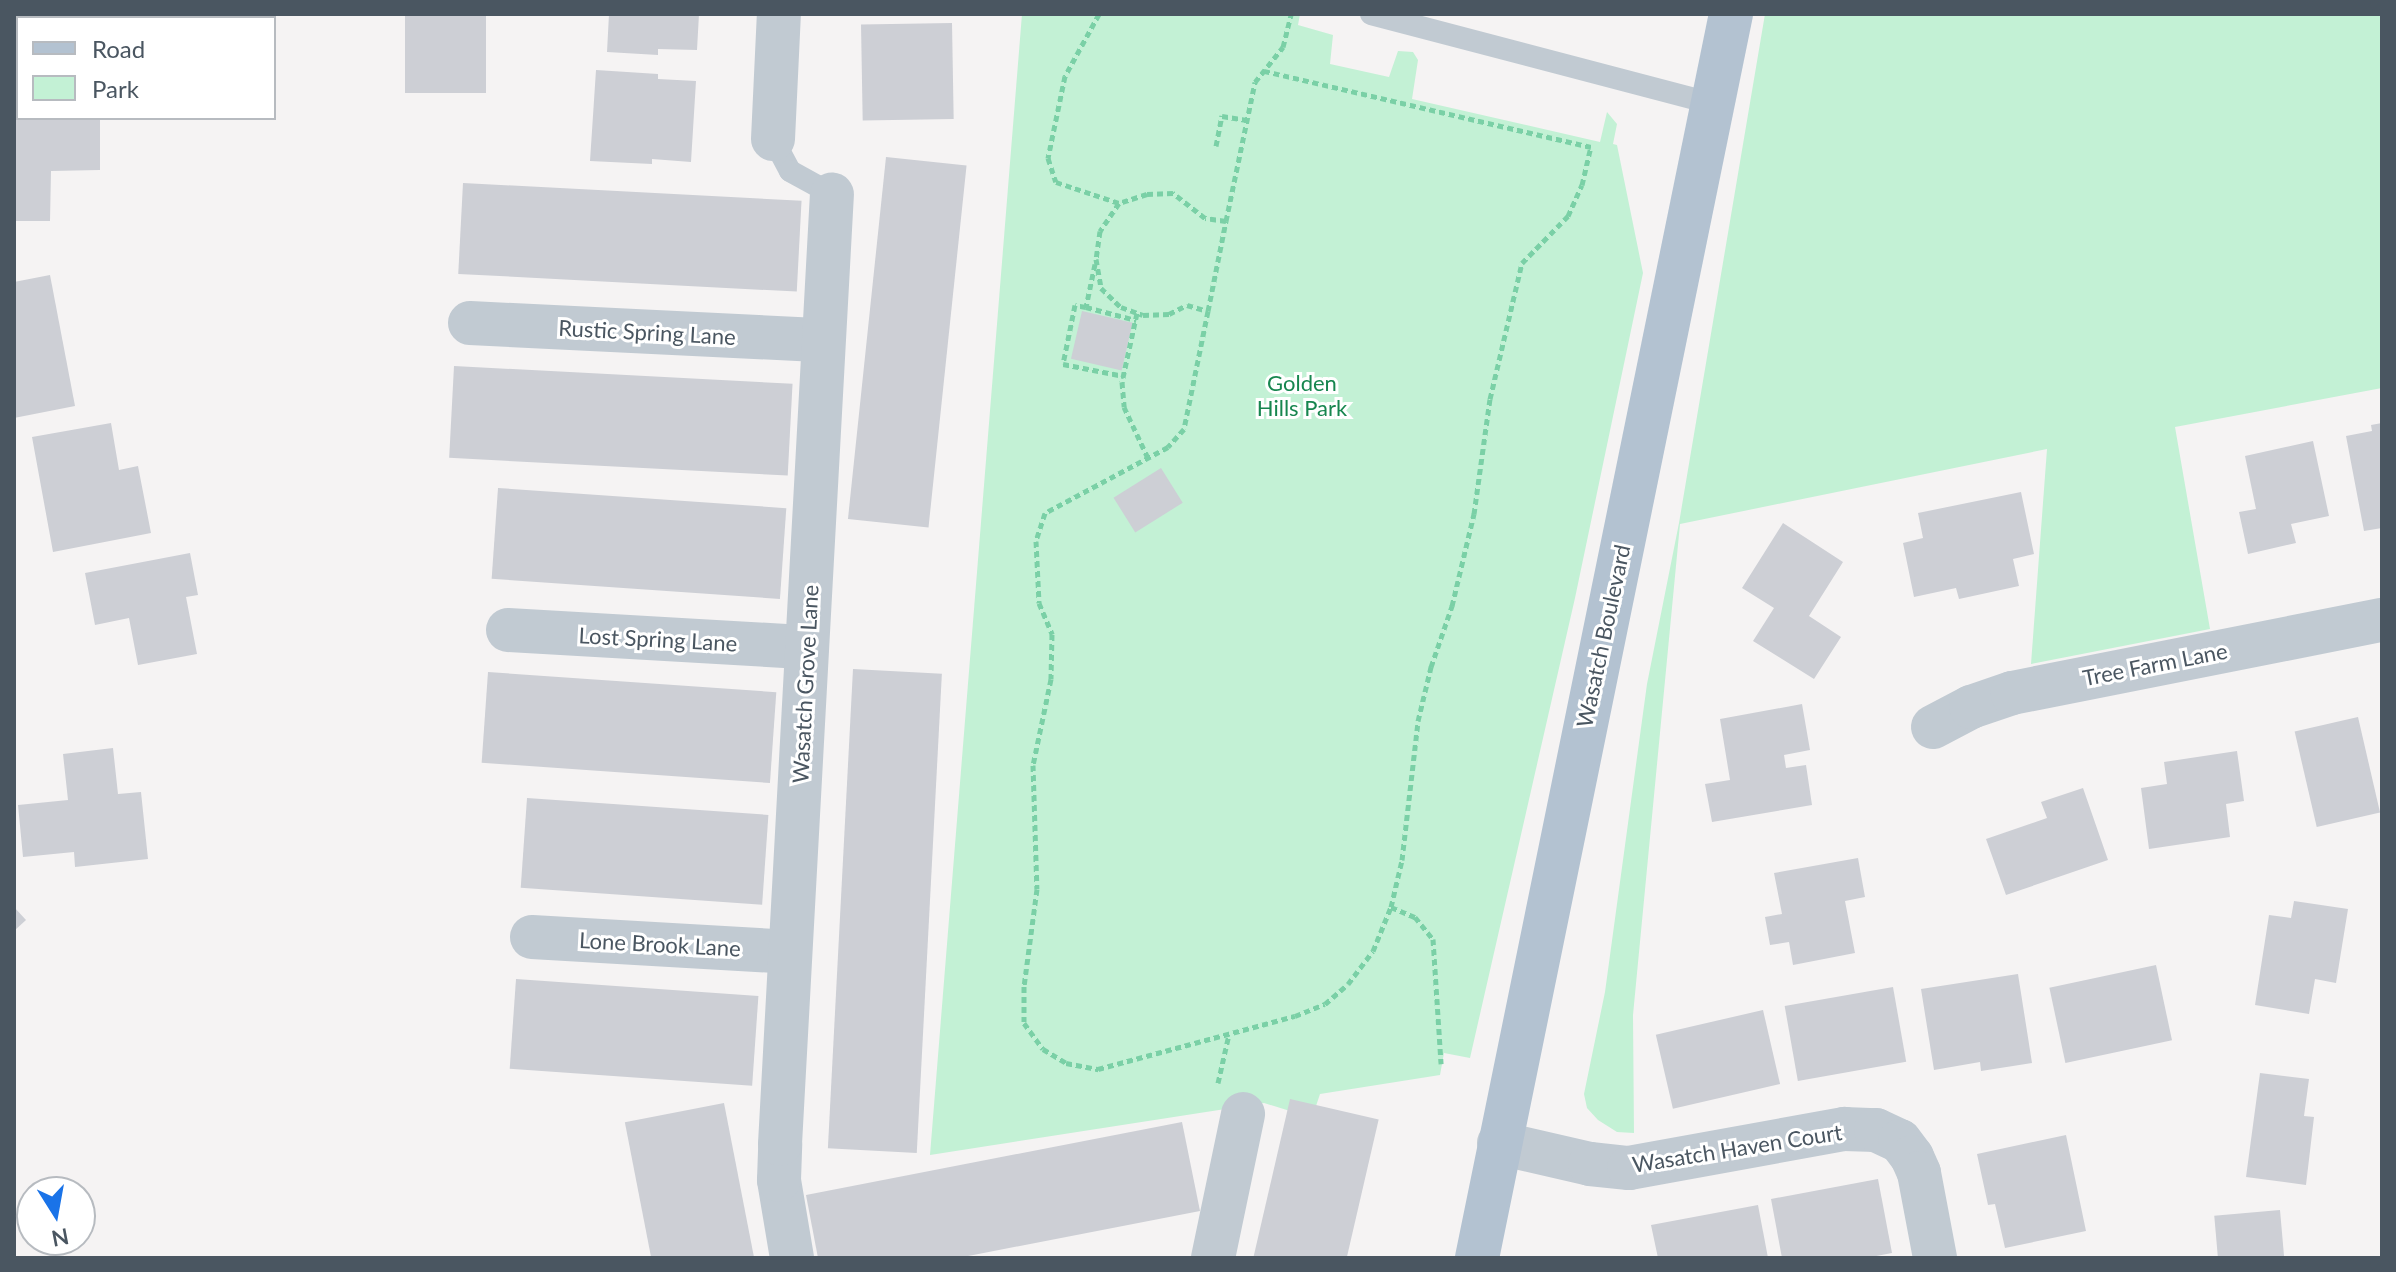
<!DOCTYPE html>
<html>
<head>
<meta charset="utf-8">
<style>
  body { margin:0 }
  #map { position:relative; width:2396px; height:1272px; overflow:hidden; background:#f5f3f3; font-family:Lato,sans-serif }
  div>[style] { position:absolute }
  .green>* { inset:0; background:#c3f1d5 }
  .building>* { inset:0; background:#cdcfd5; transform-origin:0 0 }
  .path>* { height:5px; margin-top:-2.5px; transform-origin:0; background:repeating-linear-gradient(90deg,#7ad0a6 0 6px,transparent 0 10px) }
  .lane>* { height:22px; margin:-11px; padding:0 11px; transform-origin:11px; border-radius:11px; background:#c1cad2 }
  .street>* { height:44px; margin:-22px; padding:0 22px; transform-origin:22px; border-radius:22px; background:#c1cad2 }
  .primary>* { height:44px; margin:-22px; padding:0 22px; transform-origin:22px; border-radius:22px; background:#b3c2d1 }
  span { translate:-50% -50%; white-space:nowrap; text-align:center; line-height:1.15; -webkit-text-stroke:6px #fff; paint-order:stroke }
  .street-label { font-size:22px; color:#4a5661 }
  .park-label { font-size:22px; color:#17864f }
  .frame { position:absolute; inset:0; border:16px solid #4a5661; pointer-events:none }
  .legend { position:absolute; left:16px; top:16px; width:260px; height:104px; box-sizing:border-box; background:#fff; border:2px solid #b7bbc0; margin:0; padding:10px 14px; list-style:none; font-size:24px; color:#4a5661 }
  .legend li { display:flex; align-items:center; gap:16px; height:40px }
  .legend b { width:40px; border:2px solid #b7bbc0 }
  .north { position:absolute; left:16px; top:1176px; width:80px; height:80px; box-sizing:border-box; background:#fff; border:2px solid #b7bbc0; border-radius:50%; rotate:169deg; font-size:22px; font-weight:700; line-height:32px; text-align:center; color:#4a5661 }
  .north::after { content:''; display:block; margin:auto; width:28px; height:36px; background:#1a73e8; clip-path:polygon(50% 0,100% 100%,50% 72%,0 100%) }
</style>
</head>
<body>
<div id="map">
  <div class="green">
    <div style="clip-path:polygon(1022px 14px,1300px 14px,1298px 25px,1333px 35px,1330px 64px,1389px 77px,1398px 51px,1413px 52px,1418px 60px,1412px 99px,1600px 142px,1607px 112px,1617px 124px,1613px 144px,1617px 145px,1643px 273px,1575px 598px,1470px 1058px,1444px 1053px,1440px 1075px,1320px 1094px,1316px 1106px,1290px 1111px,1264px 1103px,930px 1155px)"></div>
    <div style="clip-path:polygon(1765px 14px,2382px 14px,2382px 388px,2175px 427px,2210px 629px,2031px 664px,2047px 449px,1680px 524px,1633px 1015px,1634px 1133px,1617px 1132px,1598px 1120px,1587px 1108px,1584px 1094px,1605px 992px,1647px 684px,1679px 523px)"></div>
  </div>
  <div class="building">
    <div style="left:25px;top:14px;width:59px;height:4px"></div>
    <div style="left:405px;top:14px;width:81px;height:79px"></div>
    <div style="clip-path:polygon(609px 14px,699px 14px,697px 50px,658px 49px,658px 55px,607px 52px)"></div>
    <div style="left:952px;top:23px;width:96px;height:91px;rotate:89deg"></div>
    <div style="left:14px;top:41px;width:4px;height:38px;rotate:14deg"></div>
    <div style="clip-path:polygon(596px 70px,658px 74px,658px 79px,696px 81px,691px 162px,652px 159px,652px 164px,590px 161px)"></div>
    <div style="clip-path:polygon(14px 117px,100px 118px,100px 170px,51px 171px,50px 221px,14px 221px)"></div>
    <div style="left:886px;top:157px;width:81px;height:364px;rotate:6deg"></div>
    <div style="left:463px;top:183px;width:339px;height:91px;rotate:3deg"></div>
    <div style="clip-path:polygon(50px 275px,75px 406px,14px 418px,14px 282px)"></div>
    <div style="left:1082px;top:311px;width:52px;height:49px;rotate:13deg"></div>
    <div style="left:454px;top:366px;width:339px;height:92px;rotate:3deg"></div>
    <div style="clip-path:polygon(111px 423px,119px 470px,138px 466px,151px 533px,53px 552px,32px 437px)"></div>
    <div style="clip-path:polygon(2382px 423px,2382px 528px,2364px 531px,2346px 436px,2372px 431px,2371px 425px)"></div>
    <div style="clip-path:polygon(2313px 441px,2329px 516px,2291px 524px,2296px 543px,2248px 554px,2239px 512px,2256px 509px,2245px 456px)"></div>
    <div style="left:1161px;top:468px;width:41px;height:56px;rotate:58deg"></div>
    <div style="left:498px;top:488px;width:289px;height:91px;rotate:4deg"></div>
    <div style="clip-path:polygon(2021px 492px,2034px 554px,2013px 559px,2019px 586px,1959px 599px,1956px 588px,1914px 597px,1903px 543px,1923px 538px,1918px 513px)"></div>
    <div style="clip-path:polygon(1783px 523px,1843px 562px,1809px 616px,1841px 637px,1814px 679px,1753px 641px,1774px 608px,1742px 588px)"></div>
    <div style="clip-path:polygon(190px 553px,198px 595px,186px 597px,197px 654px,138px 665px,129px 618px,95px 625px,85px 573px)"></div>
    <div style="left:853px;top:669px;width:89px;height:480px;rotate:3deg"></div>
    <div style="left:488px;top:672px;width:289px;height:91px;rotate:4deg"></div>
    <div style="clip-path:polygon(1802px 704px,1810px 750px,1784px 755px,1786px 768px,1806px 765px,1812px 805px,1712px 822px,1705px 784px,1730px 780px,1720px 719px)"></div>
    <div style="left:2358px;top:717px;width:98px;height:65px;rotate:77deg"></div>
    <div style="clip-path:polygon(113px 748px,118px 794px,141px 792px,148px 859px,75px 867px,74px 852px,23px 857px,18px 805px,68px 800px,63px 754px)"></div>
    <div style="clip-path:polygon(2237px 751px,2244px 801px,2226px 804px,2230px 837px,2149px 849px,2141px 788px,2167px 784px,2164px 762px)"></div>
    <div style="clip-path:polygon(2083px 788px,2108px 860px,2006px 895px,1986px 839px,2047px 818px,2041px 802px)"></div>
    <div style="left:527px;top:798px;width:242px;height:90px;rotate:4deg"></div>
    <div style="clip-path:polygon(1858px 858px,1865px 897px,1845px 901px,1855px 953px,1793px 965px,1789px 942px,1770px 945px,1765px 917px,1782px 914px,1774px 873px)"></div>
    <div style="clip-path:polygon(2294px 901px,2348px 909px,2336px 983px,2315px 979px,2309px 1014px,2255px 1005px,2269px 915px,2291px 918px)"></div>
    <div style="clip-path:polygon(14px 907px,26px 920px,14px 931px)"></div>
    <div style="left:2156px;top:965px;width:77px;height:109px;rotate:78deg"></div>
    <div style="clip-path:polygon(2018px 974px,2032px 1063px,1981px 1071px,1980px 1062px,1934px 1070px,1921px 989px)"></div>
    <div style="left:516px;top:979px;width:243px;height:90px;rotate:4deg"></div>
    <div style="left:1893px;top:987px;width:76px;height:110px;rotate:80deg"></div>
    <div style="left:1763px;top:1010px;width:76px;height:110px;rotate:77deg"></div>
    <div style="clip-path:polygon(2260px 1073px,2309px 1079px,2304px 1116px,2314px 1117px,2306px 1185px,2246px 1177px)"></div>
    <div style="left:1290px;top:1099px;width:91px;height:163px;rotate:13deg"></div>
    <div style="left:724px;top:1103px;width:158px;height:101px;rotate:79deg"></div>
    <div style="clip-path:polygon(1182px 1122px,1200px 1211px,958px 1258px,818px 1258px,806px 1195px)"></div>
    <div style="clip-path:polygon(2066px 1135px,2086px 1231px,2005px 1248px,1995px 1204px,1988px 1205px,1977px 1154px)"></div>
    <div style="clip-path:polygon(1878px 1179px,1892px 1253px,1866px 1258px,1782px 1258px,1771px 1199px)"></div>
    <div style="clip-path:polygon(1758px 1205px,1768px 1258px,1658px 1258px,1651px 1225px)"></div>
    <div style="left:2280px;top:1210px;width:48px;height:66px;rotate:85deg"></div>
  </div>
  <div class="path">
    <div style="left:1099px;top:14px;width:71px;rotate:118.7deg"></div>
    <div style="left:1065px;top:76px;width:84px;rotate:101.7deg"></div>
    <div style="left:1048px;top:158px;width:25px;rotate:72deg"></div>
    <div style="left:1056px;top:182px;width:66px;rotate:18.4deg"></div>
    <div style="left:1216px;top:146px;width:31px;rotate:-79deg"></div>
    <div style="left:1222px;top:116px;width:25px;rotate:9deg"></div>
    <div style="left:1226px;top:221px;width:142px;rotate:-78.2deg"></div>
    <div style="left:1255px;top:82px;width:45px;rotate:-51.3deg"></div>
    <div style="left:1283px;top:47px;width:34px;rotate:-76deg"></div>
    <div style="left:1095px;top:264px;width:44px;rotate:101.8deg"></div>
    <div style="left:1086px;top:307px;width:11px;rotate:-170deg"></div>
    <div style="left:1075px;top:305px;width:60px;rotate:101.5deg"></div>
    <div style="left:1063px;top:364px;width:62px;rotate:11.1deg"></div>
    <div style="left:1086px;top:307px;width:52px;rotate:14.6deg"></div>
    <div style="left:1208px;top:311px;width:92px;rotate:-78.7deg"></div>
    <div style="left:1226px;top:221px;width:21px;rotate:-172deg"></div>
    <div style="left:1205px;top:218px;width:41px;rotate:-142deg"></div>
    <div style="left:1173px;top:193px;width:26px;rotate:178deg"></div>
    <div style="left:1147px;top:194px;width:29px;rotate:162deg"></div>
    <div style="left:1119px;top:203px;width:34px;rotate:124deg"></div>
    <div style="left:1100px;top:231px;width:28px;rotate:98deg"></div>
    <div style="left:1096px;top:259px;width:29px;rotate:80deg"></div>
    <div style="left:1101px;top:288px;width:28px;rotate:44deg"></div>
    <div style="left:1121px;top:307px;width:23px;rotate:20deg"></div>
    <div style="left:1143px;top:315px;width:26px;rotate:-2deg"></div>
    <div style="left:1169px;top:314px;width:20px;rotate:-27deg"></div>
    <div style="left:1187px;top:305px;width:22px;rotate:16deg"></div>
    <div style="left:1208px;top:311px;width:120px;rotate:101.5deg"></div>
    <div style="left:1184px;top:429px;width:24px;rotate:132deg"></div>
    <div style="left:1168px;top:447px;width:140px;rotate:151.8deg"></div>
    <div style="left:1045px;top:513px;width:29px;rotate:108deg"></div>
    <div style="left:1036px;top:541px;width:62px;rotate:87.2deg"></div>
    <div style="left:1039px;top:603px;width:34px;rotate:67deg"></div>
    <div style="left:1052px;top:634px;width:45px;rotate:91.3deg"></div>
    <div style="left:1051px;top:679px;width:88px;rotate:101.8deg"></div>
    <div style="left:1033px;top:765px;width:124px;rotate:88.2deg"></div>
    <div style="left:1037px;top:889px;width:98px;rotate:97.6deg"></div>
    <div style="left:1024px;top:986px;width:37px;rotate:90deg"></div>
    <div style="left:1024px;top:1023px;width:32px;rotate:54deg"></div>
    <div style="left:1043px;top:1049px;width:27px;rotate:31deg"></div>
    <div style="left:1066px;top:1063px;width:33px;rotate:11deg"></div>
    <div style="left:1098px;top:1069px;width:204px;rotate:-15.1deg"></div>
    <div style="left:1295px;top:1016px;width:32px;rotate:-22deg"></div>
    <div style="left:1325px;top:1004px;width:30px;rotate:-41deg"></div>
    <div style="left:1348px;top:984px;width:41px;rotate:-52.9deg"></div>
    <div style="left:1373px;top:951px;width:48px;rotate:-67.8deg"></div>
    <div style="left:1391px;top:907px;width:48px;rotate:-76.8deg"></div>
    <div style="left:1402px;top:860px;width:140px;rotate:-83.4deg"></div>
    <div style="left:1418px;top:721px;width:56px;rotate:-76.5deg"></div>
    <div style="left:1431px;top:667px;width:65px;rotate:-71deg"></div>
    <div style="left:1452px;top:606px;width:95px;rotate:-76.6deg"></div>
    <div style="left:1474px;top:514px;width:116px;rotate:-82.1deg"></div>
    <div style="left:1490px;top:399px;width:140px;rotate:-76.8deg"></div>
    <div style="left:1522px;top:263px;width:66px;rotate:-45.6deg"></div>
    <div style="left:1568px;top:216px;width:34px;rotate:-66deg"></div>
    <div style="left:1582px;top:185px;width:39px;rotate:-77deg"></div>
    <div style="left:1591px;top:147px;width:336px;rotate:-166.9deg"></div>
    <div style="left:1137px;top:313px;width:71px;rotate:102.3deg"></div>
    <div style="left:1122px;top:382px;width:25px;rotate:85deg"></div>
    <div style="left:1124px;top:407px;width:56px;rotate:64.8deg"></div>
    <div style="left:1391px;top:907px;width:26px;rotate:23deg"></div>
    <div style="left:1415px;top:917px;width:28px;rotate:51deg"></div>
    <div style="left:1433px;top:939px;width:125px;rotate:86.3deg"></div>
    <div style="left:1218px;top:1083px;width:50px;rotate:-77.3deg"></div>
  </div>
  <div class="lane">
    <div style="left:1371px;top:14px;width:354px;rotate:14.7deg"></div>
    <div style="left:773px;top:139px;width:36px;rotate:62deg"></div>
    <div style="left:790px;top:171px;width:48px;rotate:28.7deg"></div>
  </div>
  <div class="street">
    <div style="left:773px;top:139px;width:125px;rotate:-87.3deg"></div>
    <div style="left:470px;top:323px;width:353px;rotate:2.8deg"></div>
    <div style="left:508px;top:630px;width:299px;rotate:3.3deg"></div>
    <div style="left:1933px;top:727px;width:43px;rotate:-27.8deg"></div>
    <div style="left:1971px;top:707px;width:43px;rotate:-18.9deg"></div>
    <div style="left:2012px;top:693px;width:377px;rotate:-11.2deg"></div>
    <div style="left:532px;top:937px;width:257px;rotate:3.3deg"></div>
    <div style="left:1499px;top:1143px;width:93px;rotate:13deg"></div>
    <div style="left:1590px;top:1164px;width:39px;rotate:6deg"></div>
    <div style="left:1629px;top:1168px;width:219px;rotate:-10.3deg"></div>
    <div style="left:1844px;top:1129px;width:32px;rotate:2deg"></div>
    <div style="left:1876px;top:1130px;width:26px;rotate:25deg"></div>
    <div style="left:1900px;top:1141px;width:20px;rotate:53deg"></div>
    <div style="left:1912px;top:1157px;width:17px;rotate:66deg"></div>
    <div style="left:1919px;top:1173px;width:86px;rotate:79.3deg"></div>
    <div style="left:792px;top:1258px;width:79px;rotate:-99.5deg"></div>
    <div style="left:779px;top:1180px;width:36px;rotate:-88deg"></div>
    <div style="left:780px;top:1144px;width:951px;rotate:-86.87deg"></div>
    <div style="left:1213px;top:1258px;width:147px;rotate:-78.2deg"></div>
  </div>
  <div class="primary">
    <div style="left:1477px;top:1258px;width:1270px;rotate:-78.46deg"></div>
  </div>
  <div class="street-label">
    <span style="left:647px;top:332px;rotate:3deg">Rustic Spring Lane</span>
    <span style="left:1603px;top:636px;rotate:-78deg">Wasatch Boulevard</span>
    <span style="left:658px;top:639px;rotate:3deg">Lost Spring Lane</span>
    <span style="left:2155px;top:664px;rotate:-11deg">Tree Farm Lane</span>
    <span style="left:805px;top:684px;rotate:-87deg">Wasatch Grove Lane</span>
    <span style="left:660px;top:944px;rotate:3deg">Lone Brook Lane</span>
    <span style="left:1737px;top:1148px;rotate:-9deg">Wasatch Haven Court</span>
  </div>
  <div class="park-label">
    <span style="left:1302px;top:395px">Golden<br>Hills Park</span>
  </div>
  <div class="frame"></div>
  <ul class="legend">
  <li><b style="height:10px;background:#b3c2d1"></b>Road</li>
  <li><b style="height:22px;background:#c3f1d5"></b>Park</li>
  </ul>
  <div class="north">N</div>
</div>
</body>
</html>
